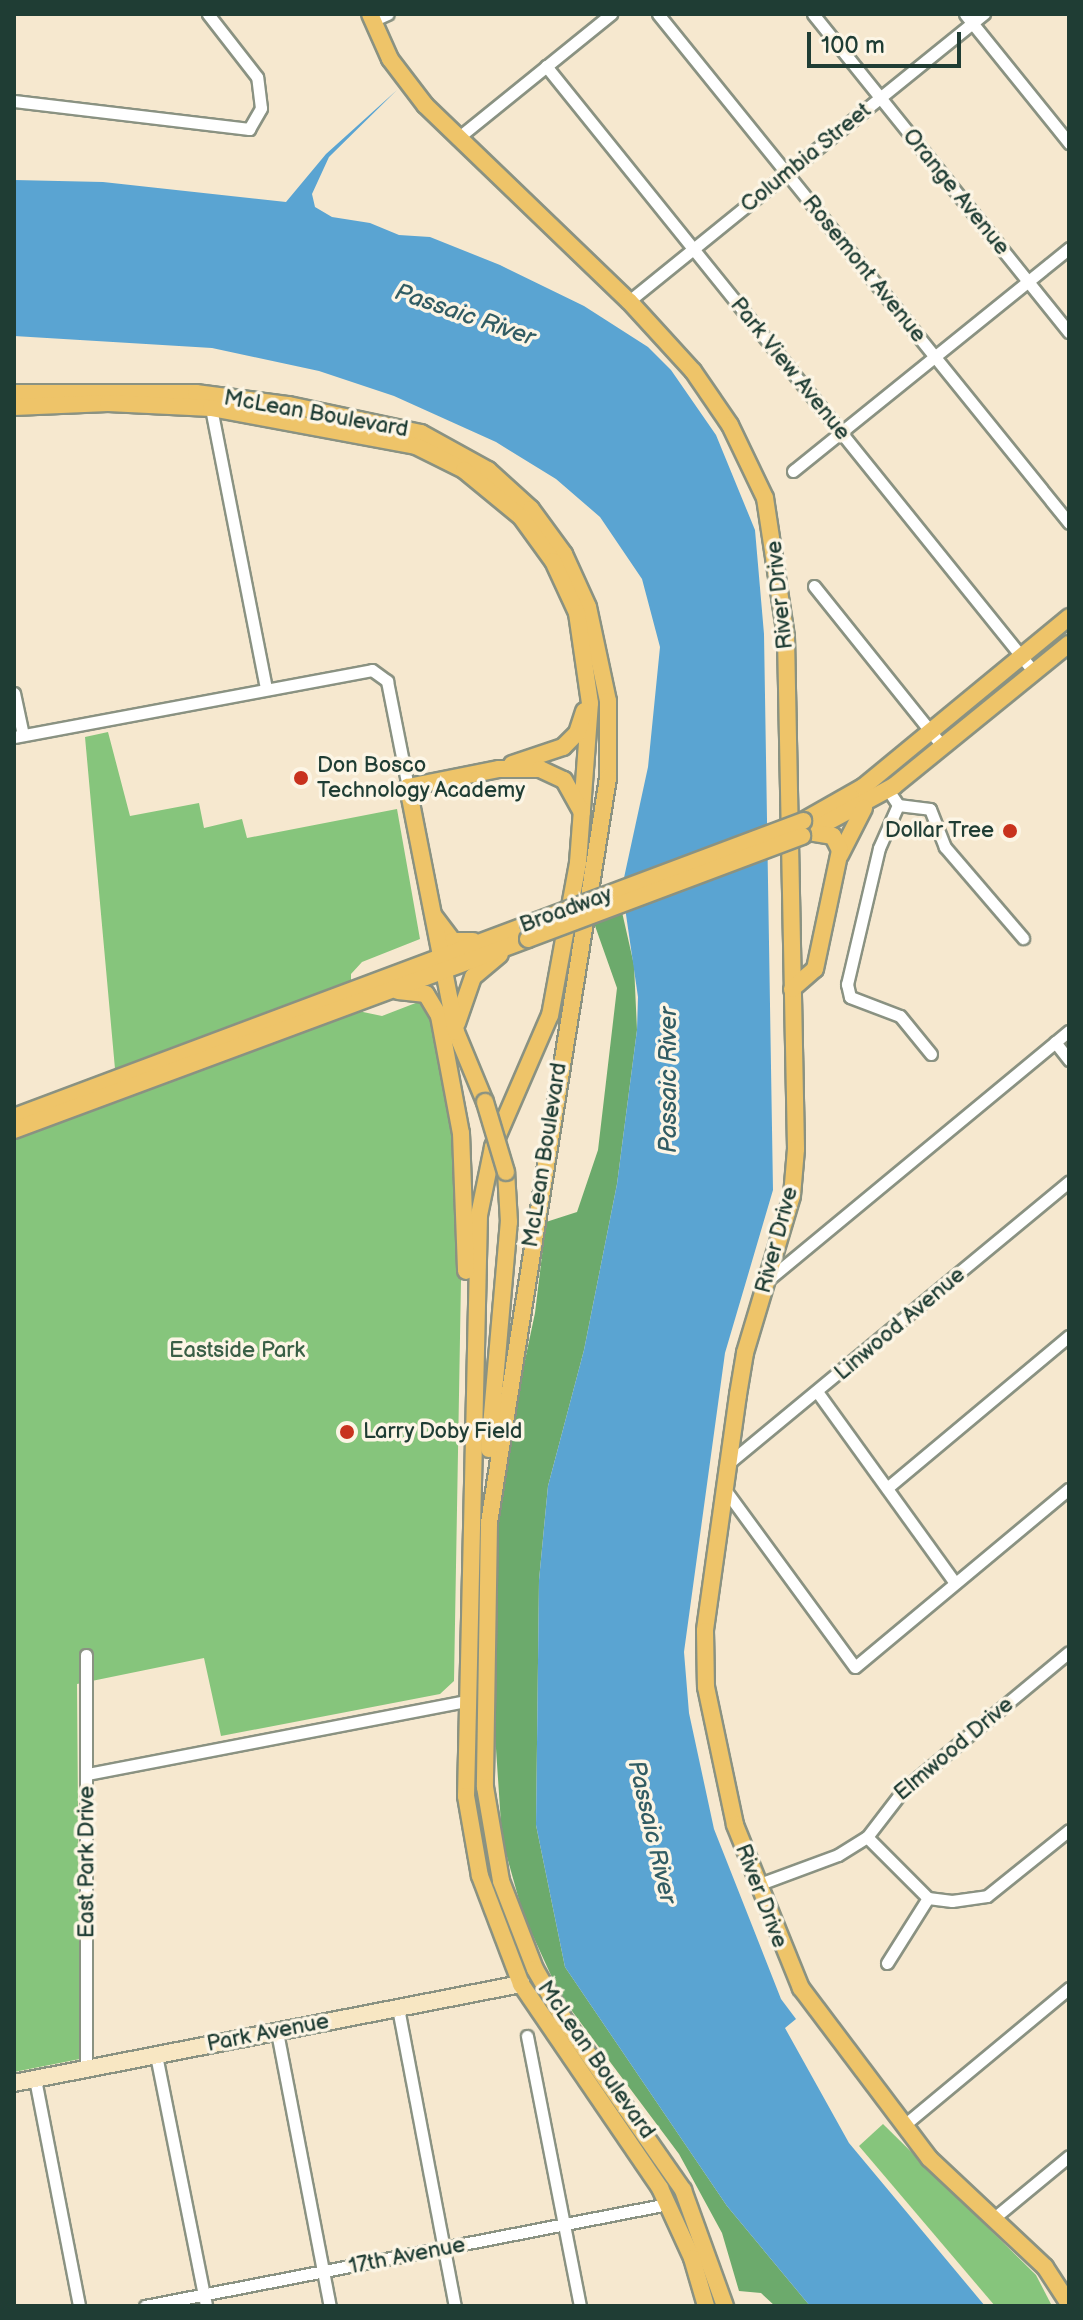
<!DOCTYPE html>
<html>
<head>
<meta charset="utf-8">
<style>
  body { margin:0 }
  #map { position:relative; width:1083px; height:2320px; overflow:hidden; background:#f6e8cf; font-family:"Balsamiq Sans",sans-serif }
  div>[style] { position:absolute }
  .green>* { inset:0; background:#86c57c }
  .forest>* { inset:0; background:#6caa6c }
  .water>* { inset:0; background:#5aa4d2 }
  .roads { filter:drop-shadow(2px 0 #8a9282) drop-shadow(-2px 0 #8a9282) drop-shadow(0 2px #8a9282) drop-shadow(0 -2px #8a9282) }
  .street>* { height:11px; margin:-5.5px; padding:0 5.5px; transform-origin:5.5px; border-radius:5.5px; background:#fff }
  .secondary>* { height:16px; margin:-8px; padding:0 8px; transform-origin:8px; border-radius:8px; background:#f8e7c3 }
  .primary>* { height:16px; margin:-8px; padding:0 8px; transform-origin:8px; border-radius:8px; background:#eec469 }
  .bridges { filter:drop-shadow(2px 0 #8a9282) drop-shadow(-2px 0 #8a9282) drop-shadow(0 2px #8a9282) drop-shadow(0 -2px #8a9282) }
  .primary-bridge>* { height:16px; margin:-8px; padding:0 8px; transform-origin:8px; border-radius:8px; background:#eec469 }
  .dots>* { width:22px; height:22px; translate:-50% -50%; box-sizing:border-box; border:4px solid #fcf5e5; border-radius:50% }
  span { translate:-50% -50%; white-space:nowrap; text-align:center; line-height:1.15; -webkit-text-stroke:7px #fcf5e5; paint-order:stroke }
  .street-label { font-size:22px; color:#1f3d34 }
  .poi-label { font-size:22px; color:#1f3d34 }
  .left { translate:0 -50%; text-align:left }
  .right { translate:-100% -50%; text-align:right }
  .park-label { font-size:22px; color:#395f46 }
  .water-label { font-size:24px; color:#315c63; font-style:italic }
  .frame { position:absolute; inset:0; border:16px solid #1f3d34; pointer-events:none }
  .scale { position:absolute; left:807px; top:32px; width:154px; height:36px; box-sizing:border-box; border:4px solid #1f3d34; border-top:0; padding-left:10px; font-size:24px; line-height:28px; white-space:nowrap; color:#1f3d34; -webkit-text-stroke:6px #fcf5e5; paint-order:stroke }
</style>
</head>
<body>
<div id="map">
  <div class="green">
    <div style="clip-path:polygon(108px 732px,130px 816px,199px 803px,204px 828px,242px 819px,247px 838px,397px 809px,420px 939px,362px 962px,351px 974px,351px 991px,363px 1012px,382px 1016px,426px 999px,452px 1123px,462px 1223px,454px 1681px,440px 1694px,221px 1736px,204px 1658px,77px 1684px,80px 2059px,14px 2072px,14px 1138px,118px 1102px,85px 737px)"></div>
    <div style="clip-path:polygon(883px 2124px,1036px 2275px,1052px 2306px,995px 2306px,859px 2146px)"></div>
  </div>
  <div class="forest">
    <div style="clip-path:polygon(622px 912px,634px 965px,637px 1030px,617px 1184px,584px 1350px,548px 1486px,539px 1580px,536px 1825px,565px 1967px,727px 2206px,810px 2306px,775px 2306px,761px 2293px,739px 2291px,722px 2233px,679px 2154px,560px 1995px,523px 1914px,502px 1839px,491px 1673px,499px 1483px,535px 1313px,546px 1222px,577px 1212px,598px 1150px,617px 988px,594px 923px)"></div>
  </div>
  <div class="water">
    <div style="clip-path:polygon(397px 90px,329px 157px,312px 194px,315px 207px,332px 217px,370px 223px,399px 235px,430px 237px,500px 265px,584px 306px,648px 347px,671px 370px,716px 435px,755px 530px,764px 634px,773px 1190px,725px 1353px,684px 1652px,689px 1713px,714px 1829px,781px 1999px,796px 2019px,785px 2028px,849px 2143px,985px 2306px,810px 2306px,727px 2206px,565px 1967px,536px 1825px,539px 1580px,548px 1486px,584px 1350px,617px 1184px,637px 1030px,638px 997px,622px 887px,648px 767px,660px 647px,642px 579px,600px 517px,556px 479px,496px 442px,394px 396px,319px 371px,212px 348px,14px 336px,14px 180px,103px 182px,286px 202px,326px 154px)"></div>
  </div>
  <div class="roads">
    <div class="street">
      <div style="left:658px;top:14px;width:654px;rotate:51.08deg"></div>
      <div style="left:813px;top:14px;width:408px;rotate:51.2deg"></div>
      <div style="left:965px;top:14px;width:166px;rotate:51.1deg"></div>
      <div style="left:372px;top:21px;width:17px;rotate:-24deg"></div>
      <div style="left:546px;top:66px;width:778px;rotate:51.16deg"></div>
      <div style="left:14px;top:101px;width:237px;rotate:6.8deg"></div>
      <div style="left:249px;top:129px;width:24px;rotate:-60deg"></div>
      <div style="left:261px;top:108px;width:31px;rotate:-97deg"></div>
      <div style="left:257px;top:77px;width:80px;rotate:-127.9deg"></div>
      <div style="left:459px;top:137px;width:196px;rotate:-39deg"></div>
      <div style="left:629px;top:301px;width:457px;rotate:-39deg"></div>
      <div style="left:211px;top:408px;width:285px;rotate:78.9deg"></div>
      <div style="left:793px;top:471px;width:355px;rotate:-38.9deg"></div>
      <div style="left:814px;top:586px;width:206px;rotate:51.3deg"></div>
      <div style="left:14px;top:693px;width:43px;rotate:77.9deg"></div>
      <div style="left:14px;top:737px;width:364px;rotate:-10.6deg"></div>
      <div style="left:372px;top:670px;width:19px;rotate:36deg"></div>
      <div style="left:387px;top:681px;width:108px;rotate:78.8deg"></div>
      <div style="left:888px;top:790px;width:18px;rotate:56deg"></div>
      <div style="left:898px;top:805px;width:47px;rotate:113.8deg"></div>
      <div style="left:879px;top:848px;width:140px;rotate:103.2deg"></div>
      <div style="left:847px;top:984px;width:13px;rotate:77deg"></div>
      <div style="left:850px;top:997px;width:53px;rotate:20.8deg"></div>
      <div style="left:900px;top:1016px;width:49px;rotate:50.8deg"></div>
      <div style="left:898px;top:805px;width:32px;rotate:7deg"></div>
      <div style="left:930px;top:809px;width:41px;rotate:68.5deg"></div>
      <div style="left:945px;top:847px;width:120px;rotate:49.4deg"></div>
      <div style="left:1055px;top:1042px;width:23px;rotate:52deg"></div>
      <div style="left:769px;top:1279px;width:389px;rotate:-39.6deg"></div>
      <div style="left:818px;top:1393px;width:234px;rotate:54.2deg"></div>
      <div style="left:730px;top:1462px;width:440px;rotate:-39.6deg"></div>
      <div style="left:887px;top:1488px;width:237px;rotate:-39.9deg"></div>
      <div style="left:726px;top:1491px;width:218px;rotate:53.8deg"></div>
      <div style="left:855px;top:1667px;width:278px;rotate:-39.8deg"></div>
      <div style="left:86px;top:1655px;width:414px;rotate:90deg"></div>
      <div style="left:87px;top:1774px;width:385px;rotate:-10.9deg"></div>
      <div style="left:867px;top:1837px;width:86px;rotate:45deg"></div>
      <div style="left:928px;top:1898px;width:24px;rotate:7deg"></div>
      <div style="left:952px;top:1901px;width:35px;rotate:-8deg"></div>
      <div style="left:987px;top:1896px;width:105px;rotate:-38.8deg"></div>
      <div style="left:757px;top:1885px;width:86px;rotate:-20.3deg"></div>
      <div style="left:838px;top:1855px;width:34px;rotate:-32deg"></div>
      <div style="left:867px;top:1837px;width:61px;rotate:-52.4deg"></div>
      <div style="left:904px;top:1789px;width:214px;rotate:-39.7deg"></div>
      <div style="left:887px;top:1963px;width:77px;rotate:-57.8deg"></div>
      <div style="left:398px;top:2008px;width:303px;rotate:79.2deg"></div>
      <div style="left:277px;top:2032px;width:279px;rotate:79.1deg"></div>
      <div style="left:527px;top:2036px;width:275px;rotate:78.9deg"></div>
      <div style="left:156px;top:2055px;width:256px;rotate:78.7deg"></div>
      <div style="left:35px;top:2079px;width:231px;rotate:79deg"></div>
      <div style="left:903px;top:2126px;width:216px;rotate:-39.7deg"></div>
      <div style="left:994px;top:2218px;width:97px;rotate:-39.6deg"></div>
      <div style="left:145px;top:2306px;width:533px;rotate:-11.04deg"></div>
    </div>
    <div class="secondary">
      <div style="left:14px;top:2083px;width:517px;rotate:-11.05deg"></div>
    </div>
    <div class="primary">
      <div style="left:370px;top:14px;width:49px;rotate:66deg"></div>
      <div style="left:390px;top:59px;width:58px;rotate:52.7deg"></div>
      <div style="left:425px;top:105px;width:283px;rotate:43.9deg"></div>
      <div style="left:629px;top:301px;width:95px;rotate:47.6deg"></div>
      <div style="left:693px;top:371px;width:65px;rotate:55.6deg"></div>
      <div style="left:730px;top:425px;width:81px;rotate:64.4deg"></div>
      <div style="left:765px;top:498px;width:141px;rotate:81.4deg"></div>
      <div style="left:786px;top:637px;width:512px;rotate:88.88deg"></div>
      <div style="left:796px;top:1149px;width:47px;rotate:94.9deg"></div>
      <div style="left:792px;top:1196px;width:164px;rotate:106.7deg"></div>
      <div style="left:745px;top:1353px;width:43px;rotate:99.5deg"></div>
      <div style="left:738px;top:1395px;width:238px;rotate:98deg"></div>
      <div style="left:705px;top:1631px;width:56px;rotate:89deg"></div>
      <div style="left:706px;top:1687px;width:141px;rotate:78.1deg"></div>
      <div style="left:735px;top:1825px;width:176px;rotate:68deg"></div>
      <div style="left:801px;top:1988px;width:213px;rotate:53deg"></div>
      <div style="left:929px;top:2158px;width:159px;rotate:43.2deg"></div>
      <div style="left:1045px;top:2267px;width:44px;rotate:57deg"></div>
      <div style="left:14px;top:393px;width:182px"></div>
      <div style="left:196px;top:393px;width:94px;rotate:7.4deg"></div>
      <div style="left:289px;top:405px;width:135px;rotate:12deg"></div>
      <div style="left:421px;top:433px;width:77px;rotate:28.9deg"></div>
      <div style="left:488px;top:470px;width:58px;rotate:42.2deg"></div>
      <div style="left:531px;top:509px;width:56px;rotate:53.7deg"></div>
      <div style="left:564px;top:554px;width:58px;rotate:65.6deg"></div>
      <div style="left:588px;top:607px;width:96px;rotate:78deg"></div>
      <div style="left:608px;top:701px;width:77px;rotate:90deg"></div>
      <div style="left:608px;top:778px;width:754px;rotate:99.08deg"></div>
      <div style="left:489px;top:1523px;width:264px;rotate:90.9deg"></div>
      <div style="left:485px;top:1787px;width:95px;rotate:80.3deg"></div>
      <div style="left:501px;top:1881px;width:94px;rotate:68.9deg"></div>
      <div style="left:535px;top:1969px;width:56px;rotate:60.3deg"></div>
      <div style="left:563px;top:2018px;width:210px;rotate:55.1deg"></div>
      <div style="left:683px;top:2190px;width:123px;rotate:70.1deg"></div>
      <div style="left:14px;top:407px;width:94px;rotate:-2.4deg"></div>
      <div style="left:108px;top:403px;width:103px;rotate:2.8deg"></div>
      <div style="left:211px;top:408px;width:208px;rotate:10.5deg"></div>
      <div style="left:416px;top:446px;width:54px;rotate:26.6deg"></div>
      <div style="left:464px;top:470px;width:74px;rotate:39.5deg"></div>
      <div style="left:521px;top:517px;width:54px;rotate:54deg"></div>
      <div style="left:553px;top:561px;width:57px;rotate:65.2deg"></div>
      <div style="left:577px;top:613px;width:91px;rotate:81.8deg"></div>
      <div style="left:590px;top:703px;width:160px;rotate:94.3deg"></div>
      <div style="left:578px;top:863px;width:155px;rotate:100.4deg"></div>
      <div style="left:550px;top:1015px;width:144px;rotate:113.4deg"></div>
      <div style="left:493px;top:1147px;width:69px;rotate:101.6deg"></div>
      <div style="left:479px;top:1215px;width:581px;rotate:91.28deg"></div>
      <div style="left:466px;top:1796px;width:81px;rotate:80.1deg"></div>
      <div style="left:480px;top:1876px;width:116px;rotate:69.2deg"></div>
      <div style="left:521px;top:1984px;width:247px;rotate:55.7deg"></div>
      <div style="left:660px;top:2188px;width:77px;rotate:65.4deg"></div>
      <div style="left:692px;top:2258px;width:50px;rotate:73.7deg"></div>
      <div style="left:512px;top:764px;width:54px;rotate:-18.4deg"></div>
      <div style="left:563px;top:747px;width:20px;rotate:-45deg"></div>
      <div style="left:577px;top:733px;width:23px;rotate:-72deg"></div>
      <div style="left:803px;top:821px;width:69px;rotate:-29.5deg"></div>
      <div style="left:863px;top:787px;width:267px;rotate:-39.5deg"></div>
      <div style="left:802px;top:836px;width:105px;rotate:-28.5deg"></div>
      <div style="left:894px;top:786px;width:225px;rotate:-39.1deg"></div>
      <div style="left:840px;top:855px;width:53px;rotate:-62.9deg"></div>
      <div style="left:434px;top:916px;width:31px;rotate:53deg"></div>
      <div style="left:453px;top:941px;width:20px"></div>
      <div style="left:792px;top:989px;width:30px;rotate:-41deg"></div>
      <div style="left:815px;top:969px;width:122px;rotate:-78.1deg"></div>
      <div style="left:840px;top:850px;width:16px;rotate:-117deg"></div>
      <div style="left:833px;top:836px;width:20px;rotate:-171deg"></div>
      <div style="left:398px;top:991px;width:28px;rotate:6deg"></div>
      <div style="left:426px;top:994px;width:26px;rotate:59deg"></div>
      <div style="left:439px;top:1016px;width:119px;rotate:79.4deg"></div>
      <div style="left:461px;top:1133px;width:138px;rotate:87.9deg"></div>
      <div style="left:457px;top:1023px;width:49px;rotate:-70.8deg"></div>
      <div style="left:473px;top:977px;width:35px;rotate:-40deg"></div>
      <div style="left:485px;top:1102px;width:76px;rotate:-112.5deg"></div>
      <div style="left:456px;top:1032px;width:250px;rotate:-101.1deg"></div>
      <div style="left:408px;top:787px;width:93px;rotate:-11.2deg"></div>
      <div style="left:499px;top:769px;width:41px"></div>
      <div style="left:540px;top:769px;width:26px;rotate:25deg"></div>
      <div style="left:564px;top:780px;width:37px;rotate:61deg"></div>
      <div style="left:14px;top:1117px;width:550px;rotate:-20.54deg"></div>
      <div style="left:14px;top:1130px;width:548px;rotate:-20.38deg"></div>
      <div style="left:489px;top:1449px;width:228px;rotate:-85deg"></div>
      <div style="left:509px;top:1222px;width:50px;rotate:-93.4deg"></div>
    </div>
  </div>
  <div class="bridges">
    <div class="primary-bridge">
      <div style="left:529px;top:924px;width:293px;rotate:-20.6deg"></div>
      <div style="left:528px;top:939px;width:293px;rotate:-20.6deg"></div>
      <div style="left:485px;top:1102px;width:73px;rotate:73.3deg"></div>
    </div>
  </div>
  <div class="dots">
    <div style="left:301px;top:778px;background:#c8321e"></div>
    <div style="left:1010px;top:831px;background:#c8321e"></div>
    <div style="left:347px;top:1432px;background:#c8321e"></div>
  </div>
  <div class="street-label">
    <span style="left:806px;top:158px;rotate:-39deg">Columbia Street</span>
    <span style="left:956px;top:192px;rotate:51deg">Orange Avenue</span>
    <span style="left:864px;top:269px;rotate:51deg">Rosemont Avenue</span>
    <span style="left:790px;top:369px;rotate:51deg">Park View Avenue</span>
    <span style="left:316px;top:414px;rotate:10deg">McLean Boulevard</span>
    <span style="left:780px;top:595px;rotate:-96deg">River Drive</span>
    <span style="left:566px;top:910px;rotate:-20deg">Broadway</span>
    <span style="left:545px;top:1155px;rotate:-81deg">McLean Boulevard</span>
    <span style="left:777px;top:1240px;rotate:-75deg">River Drive</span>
    <span style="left:900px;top:1324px;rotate:-40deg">Linwood Avenue</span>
    <span style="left:954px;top:1749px;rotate:-40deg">Elmwood Drive</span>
    <span style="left:87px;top:1862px;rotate:-90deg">East Park Drive</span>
    <span style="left:761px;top:1896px;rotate:69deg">River Drive</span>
    <span style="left:268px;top:2033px;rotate:-11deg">Park Avenue</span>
    <span style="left:596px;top:2060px;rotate:55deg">McLean Boulevard</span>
    <span style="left:407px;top:2256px;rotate:-11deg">17th Avenue</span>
  </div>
  <div class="poi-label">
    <span class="left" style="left:317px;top:778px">Don Bosco<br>Technology Academy</span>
    <span class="right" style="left:994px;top:831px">Dollar Tree</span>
    <span class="left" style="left:363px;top:1432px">Larry Doby Field</span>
  </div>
  <div class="park-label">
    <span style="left:237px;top:1351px">Eastside Park</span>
  </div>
  <div class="water-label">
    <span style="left:465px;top:315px;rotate:19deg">Passaic River</span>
    <span style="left:669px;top:1080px;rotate:-90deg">Passaic River</span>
    <span style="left:652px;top:1832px;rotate:77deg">Passaic River</span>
  </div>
  <div class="frame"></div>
  <div class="scale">100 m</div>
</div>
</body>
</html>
